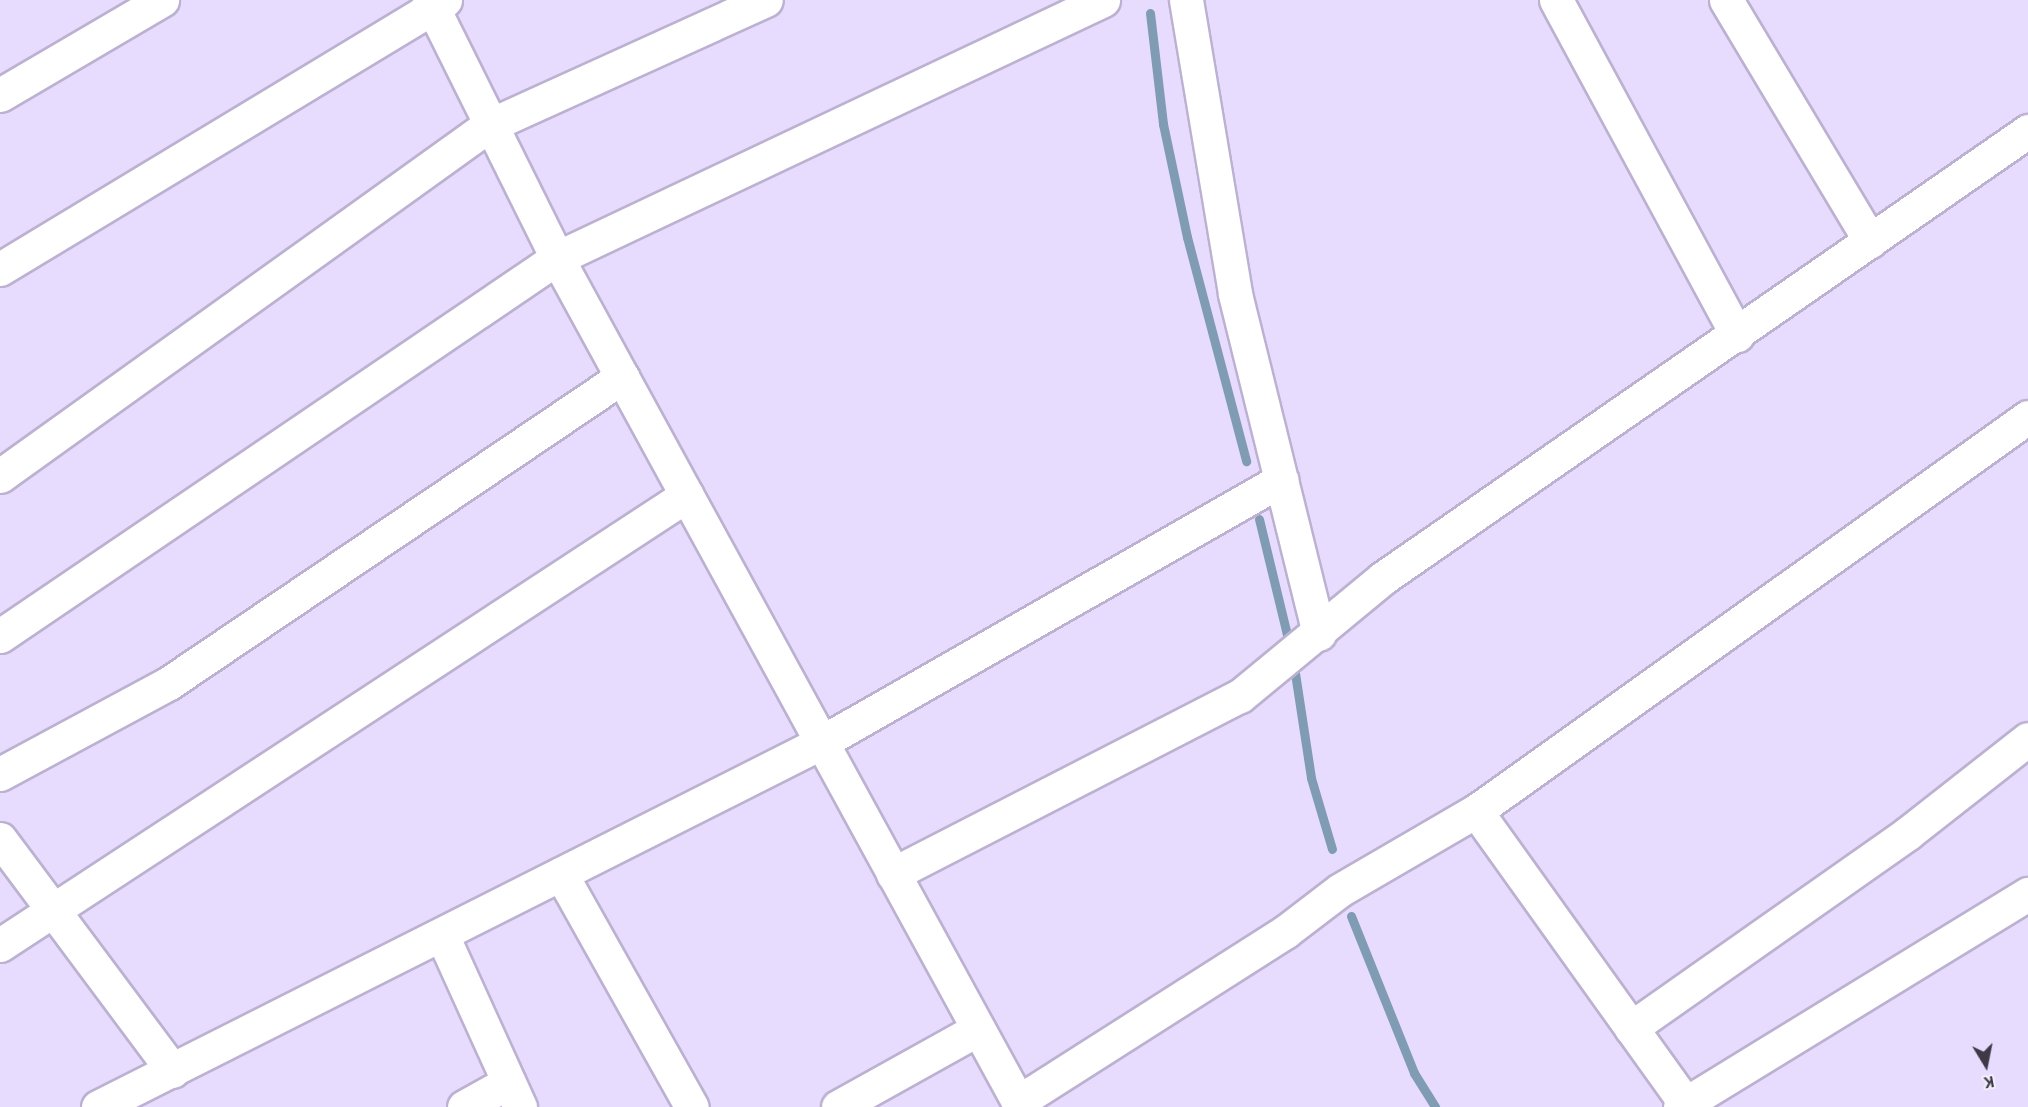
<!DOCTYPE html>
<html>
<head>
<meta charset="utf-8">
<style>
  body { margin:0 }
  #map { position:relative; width:2028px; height:1107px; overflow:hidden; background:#e8dcfe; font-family:Barlow,sans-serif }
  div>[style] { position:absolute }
  .stream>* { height:9px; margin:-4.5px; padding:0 4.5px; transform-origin:4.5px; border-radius:4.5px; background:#809cb4 }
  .roads { filter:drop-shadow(2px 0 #bcb1d1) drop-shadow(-2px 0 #bcb1d1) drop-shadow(0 2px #bcb1d1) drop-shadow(0 -2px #bcb1d1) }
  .minor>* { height:33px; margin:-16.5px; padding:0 16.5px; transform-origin:16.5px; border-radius:16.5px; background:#fff }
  span { translate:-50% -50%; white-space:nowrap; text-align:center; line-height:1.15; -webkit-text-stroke:4.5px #f2eefb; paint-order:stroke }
  .north { position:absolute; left:1956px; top:1035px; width:60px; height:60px; -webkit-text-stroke:4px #f2eefb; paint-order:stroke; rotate:170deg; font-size:16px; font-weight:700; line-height:24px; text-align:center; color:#3e3947 }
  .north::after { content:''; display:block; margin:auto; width:21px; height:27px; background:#3e3947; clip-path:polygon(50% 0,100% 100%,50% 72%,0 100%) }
</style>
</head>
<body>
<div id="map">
  <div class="stream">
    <div style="left:1150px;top:13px;width:112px;rotate:83.3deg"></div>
    <div style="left:1163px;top:124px;width:116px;rotate:78deg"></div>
    <div style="left:1187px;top:237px;width:232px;rotate:75.2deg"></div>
    <div style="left:1259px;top:519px;width:132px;rotate:76.4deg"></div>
    <div style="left:1293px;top:660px;width:119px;rotate:81.3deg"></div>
    <div style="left:1311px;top:778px;width:74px;rotate:73.5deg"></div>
    <div style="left:1351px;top:916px;width:169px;rotate:68.1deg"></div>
    <div style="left:1414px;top:1073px;width:40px;rotate:58deg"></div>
  </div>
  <div class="roads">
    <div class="minor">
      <div style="left:429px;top:0;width:288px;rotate:63.6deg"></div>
      <div style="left:557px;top:258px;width:968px;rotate:61.34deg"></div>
      <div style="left:1186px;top:0;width:298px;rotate:80.5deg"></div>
      <div style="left:1235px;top:294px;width:350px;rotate:76.1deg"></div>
      <div style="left:1556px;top:0;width:381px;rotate:61.6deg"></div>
      <div style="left:1726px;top:0;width:281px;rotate:59.1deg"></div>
      <div style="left:0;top:95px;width:188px;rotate:-30.4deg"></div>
      <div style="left:0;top:269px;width:520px;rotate:-31.15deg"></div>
      <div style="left:0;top:476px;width:601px;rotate:-35.65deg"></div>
      <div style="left:488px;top:126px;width:305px;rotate:-24.4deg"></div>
      <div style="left:0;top:636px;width:673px;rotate:-34.16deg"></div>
      <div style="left:557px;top:258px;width:604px;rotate:-25.29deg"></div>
      <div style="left:0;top:774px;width:192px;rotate:-28.3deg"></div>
      <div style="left:169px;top:683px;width:547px;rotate:-34.04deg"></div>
      <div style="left:1476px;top:811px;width:364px;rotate:54.4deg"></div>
      <div style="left:0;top:839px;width:289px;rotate:53.3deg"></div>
      <div style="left:561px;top:874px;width:267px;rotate:60.7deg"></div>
      <div style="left:893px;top:874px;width:390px;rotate:-27.2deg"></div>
      <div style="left:1240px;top:696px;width:185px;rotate:-39.5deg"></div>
      <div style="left:1383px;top:578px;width:785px;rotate:-34.72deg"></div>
      <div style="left:442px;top:935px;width:189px;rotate:65.6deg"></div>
      <div style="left:0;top:945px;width:821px;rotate:-33.23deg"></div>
      <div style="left:1631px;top:1028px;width:339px;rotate:-35.1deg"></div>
      <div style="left:1908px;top:833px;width:152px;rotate:-38.1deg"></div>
      <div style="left:1018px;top:1102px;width:317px;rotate:-32.5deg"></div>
      <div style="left:1285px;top:932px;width:69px;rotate:-37.4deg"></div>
      <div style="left:1340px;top:890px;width:157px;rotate:-30.2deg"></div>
      <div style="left:1476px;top:811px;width:678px;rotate:-35.52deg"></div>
      <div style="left:98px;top:1107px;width:811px;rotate:-26.75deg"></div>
      <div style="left:822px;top:742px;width:529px;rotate:-29.72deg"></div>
      <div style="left:464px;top:1107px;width:51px;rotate:-29.1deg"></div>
      <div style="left:838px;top:1107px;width:160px;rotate:-29.1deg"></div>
      <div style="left:1680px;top:1107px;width:408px;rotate:-31.5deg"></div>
    </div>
  </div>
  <div class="north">K</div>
</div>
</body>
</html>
